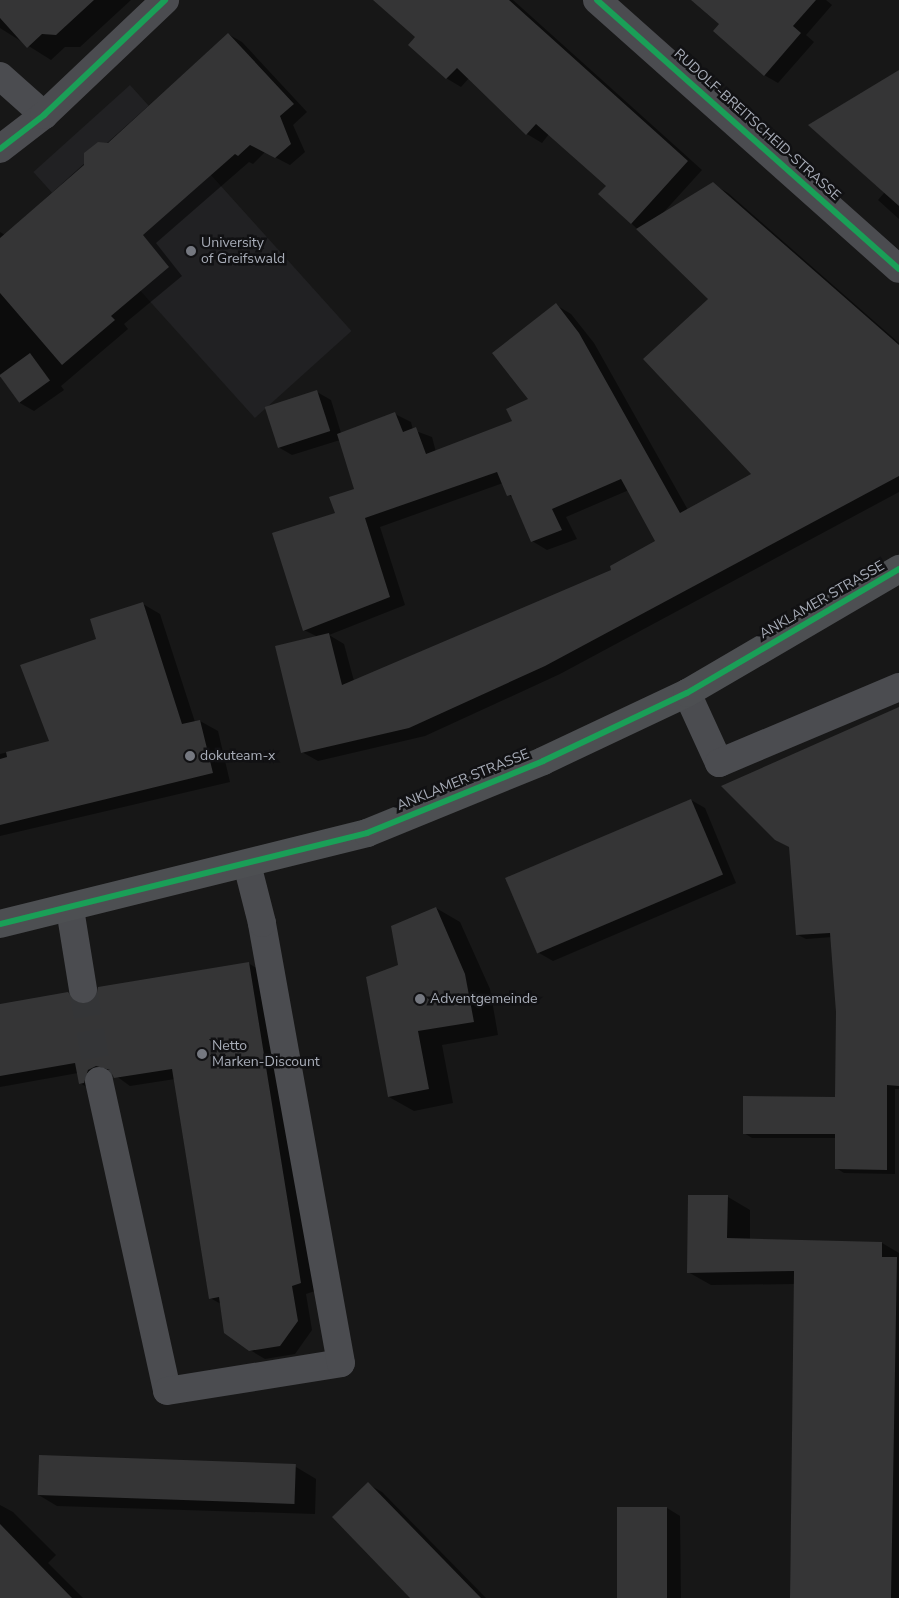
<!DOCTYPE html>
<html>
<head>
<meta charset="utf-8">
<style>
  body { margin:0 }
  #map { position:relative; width:899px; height:1598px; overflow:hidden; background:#171717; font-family:"Nunito Sans",sans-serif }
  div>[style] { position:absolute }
  .built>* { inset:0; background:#212123; transform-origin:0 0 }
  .shadow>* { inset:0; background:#0007 }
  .building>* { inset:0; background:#353536; transform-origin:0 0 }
  .minor-tunnel>* { height:28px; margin-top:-14px; transform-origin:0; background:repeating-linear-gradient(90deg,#343537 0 28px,transparent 0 42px) }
  .minor>* { height:28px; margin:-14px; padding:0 14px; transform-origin:14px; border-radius:14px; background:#4b4c50 }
  .major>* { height:28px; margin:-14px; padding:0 14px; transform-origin:14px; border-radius:14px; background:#4d4f52 }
  .cycleway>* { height:6px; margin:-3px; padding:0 3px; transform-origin:3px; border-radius:3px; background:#1a9f57 }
  .dots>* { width:14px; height:14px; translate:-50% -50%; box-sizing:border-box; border:2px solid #111113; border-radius:50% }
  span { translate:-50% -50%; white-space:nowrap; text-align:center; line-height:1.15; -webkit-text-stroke:5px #111113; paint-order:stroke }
  .street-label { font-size:14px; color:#a8adb8 }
  .poi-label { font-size:14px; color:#a8adb8 }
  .left { translate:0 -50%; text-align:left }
</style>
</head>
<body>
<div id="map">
  <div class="built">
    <div style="left:130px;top:85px;width:331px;height:130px;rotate:48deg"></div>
  </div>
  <div class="shadow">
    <div style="clip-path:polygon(0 0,131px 0,80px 47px,65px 47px,51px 60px,0 28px)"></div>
    <div style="clip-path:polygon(evenodd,375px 0,513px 0,702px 170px,663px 213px,713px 184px,728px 193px,899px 343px,899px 492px,560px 674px,425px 736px,318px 761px,302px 752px,318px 637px,304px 630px,336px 514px,355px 490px,340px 440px,292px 455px,278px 447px,317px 392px,331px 400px,341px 433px,395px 414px,411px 422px,413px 430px,432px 437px,436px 452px,513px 421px,530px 399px,556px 305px,571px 314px,594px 343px,688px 510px,753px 475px,710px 299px,631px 223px,608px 186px,549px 134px,542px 143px,527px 134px,469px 78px,461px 87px,446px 78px,417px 37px,375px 0,503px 483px,508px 495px,514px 498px,532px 541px,547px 550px,577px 539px,566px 517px,629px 490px,657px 542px,613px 571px,354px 681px,344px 644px,329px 635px,405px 605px,380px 527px,503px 483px)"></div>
    <div style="clip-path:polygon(693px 0,826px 0,832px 5px,806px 35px,814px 42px,778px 83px,764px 75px,720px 24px)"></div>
    <div style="clip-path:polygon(228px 34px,242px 42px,307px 112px,293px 125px,305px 152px,290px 165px,265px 152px,253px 164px,249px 162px,156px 243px,182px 276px,124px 324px,128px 329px,61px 386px,64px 390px,34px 411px,20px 403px,0 375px,0 232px,5px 235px)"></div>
    <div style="clip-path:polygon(899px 71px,899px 219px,878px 200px,885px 192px)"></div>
    <div style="clip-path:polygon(143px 604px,160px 614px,195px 722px,200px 721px,218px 731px,230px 782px,0 836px,0 754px,51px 742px,98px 639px)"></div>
    <div style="clip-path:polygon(899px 708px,899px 1089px,895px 1089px,895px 1174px,844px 1173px,836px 1168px,836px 1138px,752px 1138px,744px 1133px,836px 1098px,837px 1012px,832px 937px,806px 939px,798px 935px)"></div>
    <div style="clip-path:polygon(691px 800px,705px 808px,736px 883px,553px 961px,539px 953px)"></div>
    <div style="clip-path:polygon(436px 908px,460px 922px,490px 989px,498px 1035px,442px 1045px,453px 1103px,414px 1111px,389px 1097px,400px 965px)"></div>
    <div style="clip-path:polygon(248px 963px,263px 972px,315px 1291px,306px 1294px,312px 1330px,295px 1354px,265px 1359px,250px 1350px,221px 1304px,210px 1298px,175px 1079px,130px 1086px,112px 1073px,103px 1078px,95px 1092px,80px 1083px,78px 1073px,0 1087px,0 1006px,68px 993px,86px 1006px)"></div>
    <div style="clip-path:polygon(728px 1197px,750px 1210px,750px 1240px,882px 1243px,899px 1253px,899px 1598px,790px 1598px,795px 1284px,711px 1285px,688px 1272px)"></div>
    <div style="clip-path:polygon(296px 1467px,316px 1479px,315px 1514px,57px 1506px,37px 1494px)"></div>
    <div style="clip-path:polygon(368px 1484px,382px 1492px,486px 1598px,412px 1598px)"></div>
    <div style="clip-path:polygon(0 1505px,13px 1512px,56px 1555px,48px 1563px,83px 1598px,0 1598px)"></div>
    <div style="clip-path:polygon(667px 1508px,680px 1516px,681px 1598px,619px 1598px)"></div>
  </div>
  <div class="building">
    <div style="clip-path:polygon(0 0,94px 0,56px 35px,42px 34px,27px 48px,0 18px)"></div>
    <div style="clip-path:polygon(373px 0,509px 0,688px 161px,631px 224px,598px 194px,606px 186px,536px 124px,526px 135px,457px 68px,446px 79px,408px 45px,415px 37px)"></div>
    <div style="clip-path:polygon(691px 0,816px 0,793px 26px,801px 33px,764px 76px,713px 31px,719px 24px)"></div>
    <div style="clip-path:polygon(228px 33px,294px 104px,280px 116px,291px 144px,275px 158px,250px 145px,238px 156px,235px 154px,143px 235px,169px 267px,111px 316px,115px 320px,62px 365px,0 293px,0 238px,84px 165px,84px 153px,98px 142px,108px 143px)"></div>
    <div style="clip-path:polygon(899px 70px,899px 206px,808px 125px)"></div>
    <div style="clip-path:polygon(713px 182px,899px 345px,899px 476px,545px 666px,409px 728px,301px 753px,275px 646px,329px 633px,342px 685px,611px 570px,610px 566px,655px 541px,621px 479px,552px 509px,562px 530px,531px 542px,511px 495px,507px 496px,497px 472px,365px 518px,390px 597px,303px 631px,272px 533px,335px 513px,329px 497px,354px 489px,337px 434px,395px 412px,403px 432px,416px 427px,426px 454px,512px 421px,506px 409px,528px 399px,492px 353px,556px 303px,579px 333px,680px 513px,751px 474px,643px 359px,708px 299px,636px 229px)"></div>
    <div style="left:30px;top:353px;width:34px;height:38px;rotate:54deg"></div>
    <div style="left:317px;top:390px;width:43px;height:55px;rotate:72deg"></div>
    <div style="clip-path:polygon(143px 602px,182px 724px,200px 720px,213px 773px,0 825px,0 759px,7px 757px,6px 752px,49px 741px,20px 665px,96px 639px,90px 619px)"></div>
    <div style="clip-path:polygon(899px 707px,899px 1086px,887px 1085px,887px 1170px,835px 1169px,835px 1134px,743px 1134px,743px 1096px,835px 1097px,836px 1012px,830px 933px,796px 935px,789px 847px,775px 840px,721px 786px)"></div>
    <div style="left:691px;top:799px;width:82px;height:202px;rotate:67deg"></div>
    <div style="clip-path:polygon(436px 907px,465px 974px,474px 1022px,418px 1031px,429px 1089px,388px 1097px,366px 977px,398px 965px,391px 926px)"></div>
    <div style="clip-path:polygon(249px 962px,301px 1283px,292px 1286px,298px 1321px,280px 1346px,249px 1351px,224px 1333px,219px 1297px,209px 1299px,172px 1069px,114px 1078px,110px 1070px,96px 1066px,88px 1070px,84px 1083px,79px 1084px,75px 1063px,0 1076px,0 1004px,68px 992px,77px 1003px,86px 1004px,97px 995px,98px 987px)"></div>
    <div style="clip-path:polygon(688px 1195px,728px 1195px,727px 1238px,882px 1242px,882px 1257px,897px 1257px,891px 1598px,790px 1598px,794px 1271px,687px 1273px)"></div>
    <div style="left:39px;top:1455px;width:257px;height:40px;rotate:2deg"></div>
    <div style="clip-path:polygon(368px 1482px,481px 1598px,410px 1598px,332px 1517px)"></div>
    <div style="left:617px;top:1507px;width:50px;height:91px"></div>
    <div style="clip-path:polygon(0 1524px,72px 1598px,0 1598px)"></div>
  </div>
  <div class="minor-tunnel">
    <div style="left:83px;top:989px;width:93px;rotate:80.1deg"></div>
  </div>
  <div class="minor">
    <div style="left:597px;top:0;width:404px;rotate:41.7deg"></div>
    <div style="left:0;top:76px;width:59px;rotate:41.6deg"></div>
    <div style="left:0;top:149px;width:56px;rotate:-37.7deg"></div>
    <div style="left:44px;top:115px;width:167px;rotate:-43.5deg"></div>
    <div style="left:687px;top:693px;width:77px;rotate:65.4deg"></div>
    <div style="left:719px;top:763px;width:195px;rotate:-22.9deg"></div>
    <div style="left:70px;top:909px;width:81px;rotate:80.8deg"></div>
    <div style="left:99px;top:1081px;width:317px;rotate:77.6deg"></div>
    <div style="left:167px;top:1391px;width:176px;rotate:-9.1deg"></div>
    <div style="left:341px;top:1363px;width:447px;rotate:-100.2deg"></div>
    <div style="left:262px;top:923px;width:61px;rotate:-104.3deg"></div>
  </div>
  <div class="major">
    <div style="left:0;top:924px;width:378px;rotate:-13.9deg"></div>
    <div style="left:367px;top:833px;width:190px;rotate:-22.2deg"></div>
    <div style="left:543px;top:761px;width:159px;rotate:-25.3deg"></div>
    <div style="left:687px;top:693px;width:246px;rotate:-30.3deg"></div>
  </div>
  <div class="cycleway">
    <div style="left:597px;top:0;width:404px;rotate:41.7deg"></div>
    <div style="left:0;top:149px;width:56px;rotate:-37.7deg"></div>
    <div style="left:44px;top:115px;width:167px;rotate:-43.5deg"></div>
    <div style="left:0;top:924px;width:378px;rotate:-13.9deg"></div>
    <div style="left:367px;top:833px;width:190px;rotate:-22.2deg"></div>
    <div style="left:543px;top:761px;width:159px;rotate:-25.3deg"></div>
    <div style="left:687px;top:693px;width:246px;rotate:-30.3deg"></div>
  </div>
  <div class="dots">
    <div style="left:191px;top:251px;background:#757880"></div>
    <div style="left:190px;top:756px;background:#757880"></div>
    <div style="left:420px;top:999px;background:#757880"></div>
    <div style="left:202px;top:1054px;background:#757880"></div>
  </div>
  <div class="street-label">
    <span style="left:757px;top:125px;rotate:42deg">RUDOLF-BREITSCHEID-STRASSE</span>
    <span style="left:822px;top:600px;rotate:-30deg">ANKLAMER STRASSE</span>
    <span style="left:463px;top:780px;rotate:-22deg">ANKLAMER STRASSE</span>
  </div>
  <div class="poi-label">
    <span class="left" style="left:201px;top:251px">University<br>of Greifswald</span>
    <span class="left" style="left:200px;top:756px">dokuteam-x</span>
    <span class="left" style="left:430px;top:999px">Adventgemeinde</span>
    <span class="left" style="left:212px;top:1054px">Netto<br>Marken-Discount</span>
  </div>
</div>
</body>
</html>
